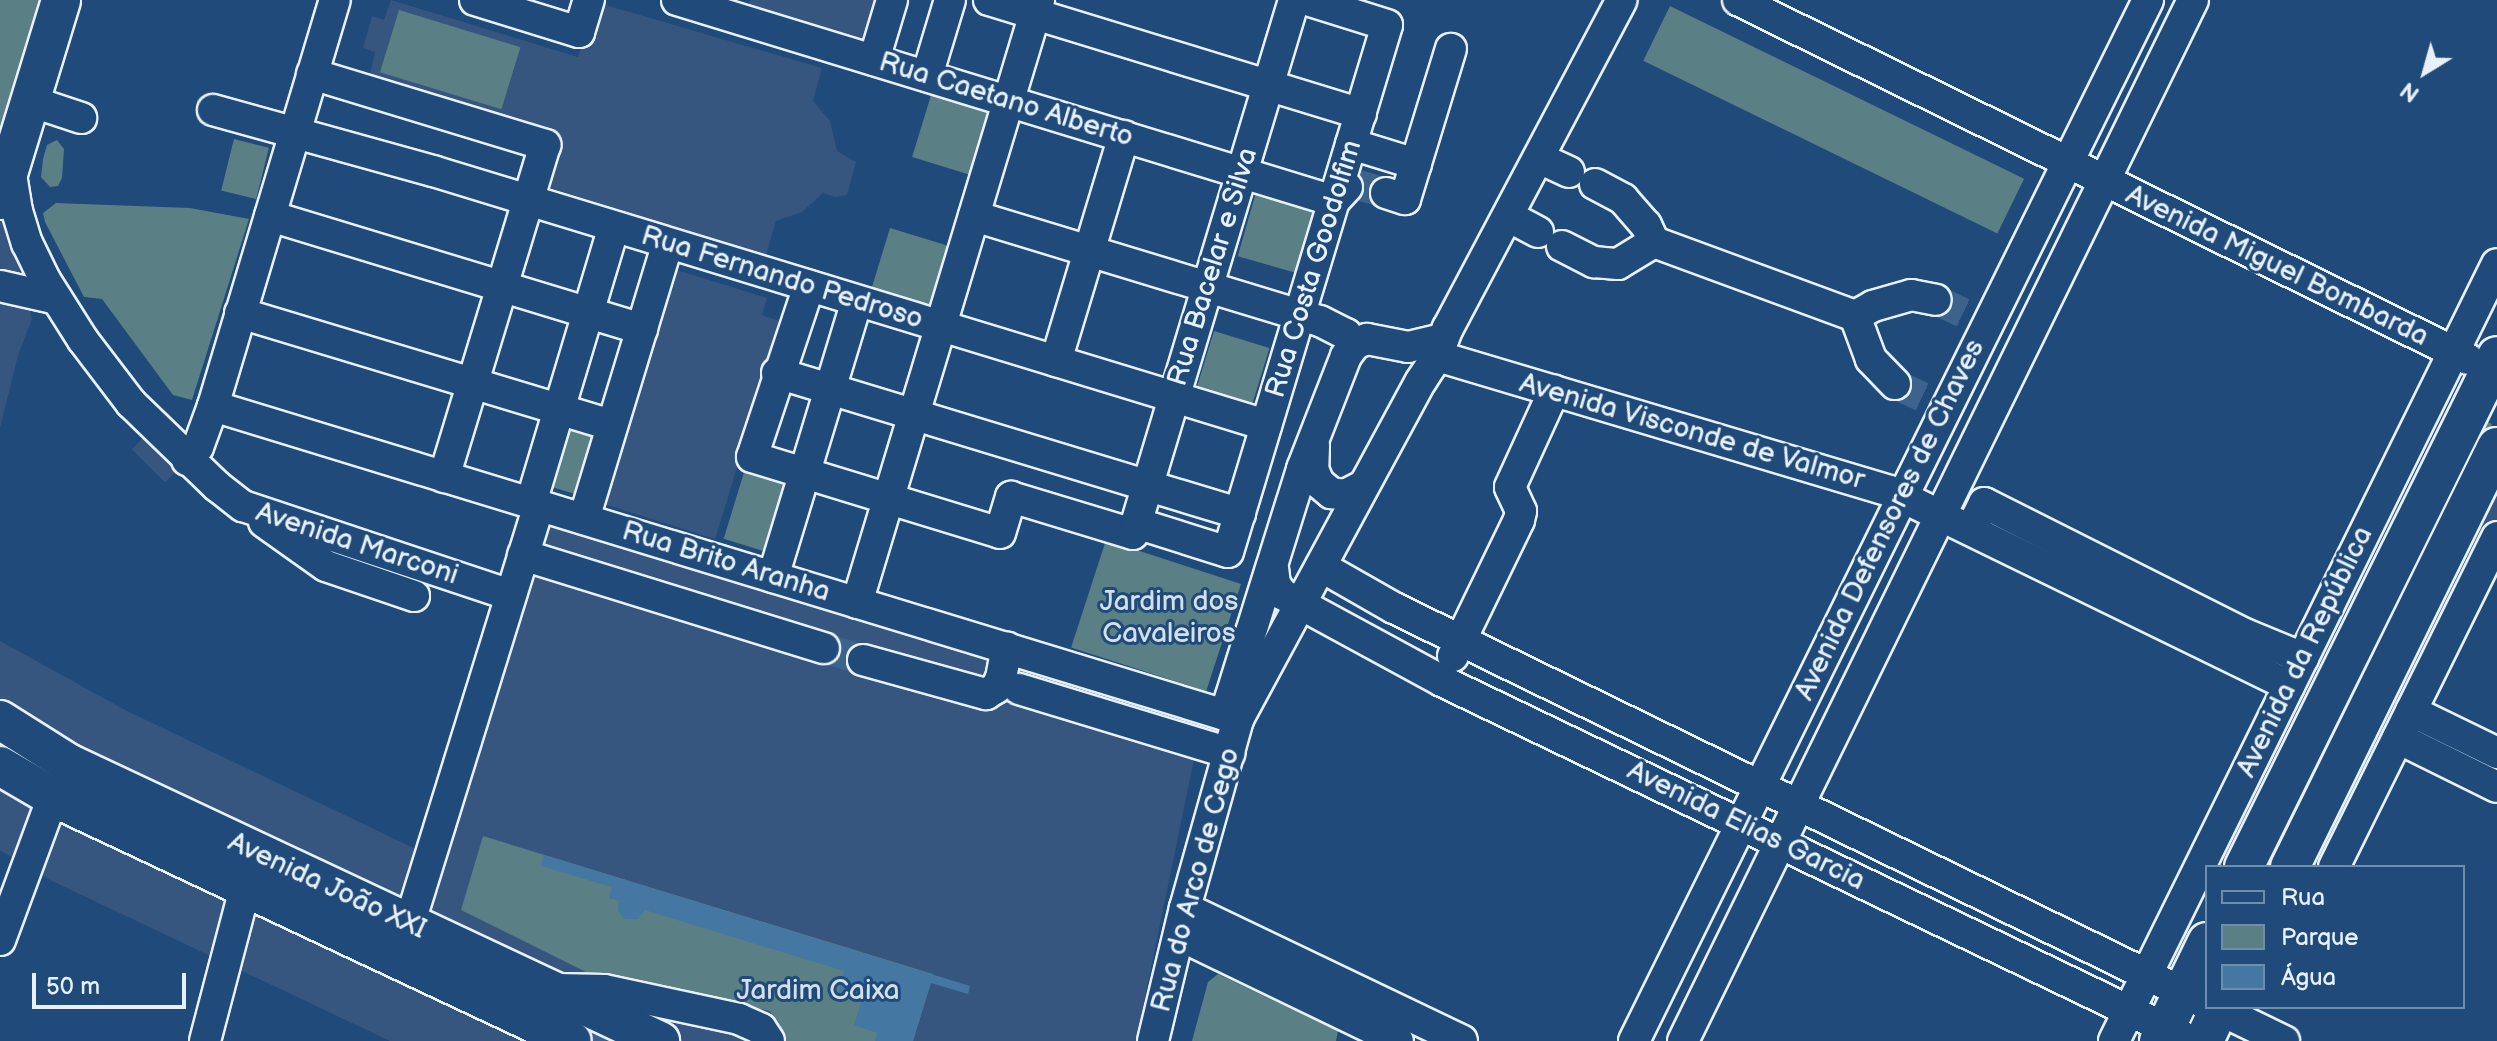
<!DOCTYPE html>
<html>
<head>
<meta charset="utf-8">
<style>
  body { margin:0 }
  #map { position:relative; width:2497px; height:1041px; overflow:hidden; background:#1f4a7a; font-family:"Balsamiq Sans",sans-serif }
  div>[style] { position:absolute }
  .built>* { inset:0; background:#365680; transform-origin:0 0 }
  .green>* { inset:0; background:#5a7f84; transform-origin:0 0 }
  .water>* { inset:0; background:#4477a2 }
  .minor-tunnel>* { height:30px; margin-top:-15px; transform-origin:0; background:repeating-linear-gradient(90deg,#3d638d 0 30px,transparent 0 45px) }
  .major-tunnel>* { height:38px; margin-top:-19px; transform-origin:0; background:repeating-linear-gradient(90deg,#3d638d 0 38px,transparent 0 57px) }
  .roads { filter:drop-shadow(2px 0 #e8f1f8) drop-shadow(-2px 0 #e8f1f8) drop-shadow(0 2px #e8f1f8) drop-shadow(0 -2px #e8f1f8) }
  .minor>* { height:30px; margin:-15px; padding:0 15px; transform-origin:15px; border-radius:15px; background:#1f4a7a }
  .major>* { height:38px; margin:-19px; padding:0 19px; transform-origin:19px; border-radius:19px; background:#1f4a7a }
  span { translate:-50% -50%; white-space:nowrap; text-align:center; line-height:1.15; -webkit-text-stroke:6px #1f4a7a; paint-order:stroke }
  .street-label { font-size:28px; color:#e8f1f8 }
  .park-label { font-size:28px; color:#d3e0e7 }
  .legend { position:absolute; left:2205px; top:865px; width:260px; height:144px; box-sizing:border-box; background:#1f4a7a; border:2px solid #6f8dac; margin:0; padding:10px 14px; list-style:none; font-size:24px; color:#e8f1f8 }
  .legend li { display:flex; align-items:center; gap:16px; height:40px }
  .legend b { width:40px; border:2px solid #6f8dac }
  .north { position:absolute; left:2385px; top:32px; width:80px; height:80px; -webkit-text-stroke:6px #1f4a7a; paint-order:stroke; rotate:217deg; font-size:22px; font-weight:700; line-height:32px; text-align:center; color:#e8f1f8 }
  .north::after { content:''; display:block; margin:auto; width:28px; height:36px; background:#e8f1f8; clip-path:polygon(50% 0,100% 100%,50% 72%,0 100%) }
  .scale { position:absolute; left:32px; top:973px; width:154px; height:36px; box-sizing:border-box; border:4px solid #e8f1f8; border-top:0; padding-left:10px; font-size:24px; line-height:28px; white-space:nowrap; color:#e8f1f8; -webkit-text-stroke:6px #1f4a7a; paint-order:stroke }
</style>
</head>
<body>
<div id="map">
  <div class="built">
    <div style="clip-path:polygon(0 0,59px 0,0 194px,32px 319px,18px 355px,0 428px)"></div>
    <div style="clip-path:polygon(391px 0,578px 57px,595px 2px,822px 68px,813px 101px,830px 121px,837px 151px,856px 162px,847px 195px,835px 197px,823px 193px,802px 212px,776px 221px,766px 255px,541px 185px,554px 133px,370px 74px,375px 52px,363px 48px,372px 16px,384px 20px)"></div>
    <div style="clip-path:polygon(750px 0,880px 0,866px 46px,747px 10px)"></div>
    <div style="clip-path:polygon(670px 268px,767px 298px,762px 315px,782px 322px,715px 539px,598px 502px)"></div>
    <div style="left:146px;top:435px;width:47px;height:20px;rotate:45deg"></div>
    <div style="clip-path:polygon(2497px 465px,2497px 520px,2325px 867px,2298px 867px)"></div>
    <div style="clip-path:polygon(551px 502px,1206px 701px,1136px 1041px,390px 1041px,50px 880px,0 850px,0 641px,127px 711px,445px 863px)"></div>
  </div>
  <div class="green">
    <div style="clip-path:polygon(0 0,39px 0,0 129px)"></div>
    <div style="left:1670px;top:6px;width:394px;height:61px;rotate:26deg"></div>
    <div style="left:399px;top:10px;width:127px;height:65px;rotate:17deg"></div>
    <div style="left:932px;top:92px;width:62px;height:68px;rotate:17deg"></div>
    <div style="left:234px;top:139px;width:36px;height:53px;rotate:14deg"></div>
    <div style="clip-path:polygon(57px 140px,64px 149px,62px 178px,58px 186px,50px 187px,41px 177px,43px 159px,47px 145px)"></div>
    <div style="left:1257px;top:189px;width:61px;height:70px;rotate:16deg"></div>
    <div style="clip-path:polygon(56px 203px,190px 208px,249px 219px,192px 400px,173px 395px,102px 299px,84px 297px,45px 222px,43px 213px)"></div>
    <div style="left:890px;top:228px;width:65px;height:69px;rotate:17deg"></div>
    <div style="left:1214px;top:331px;width:58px;height:65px;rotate:17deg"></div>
    <div style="left:566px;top:417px;width:37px;height:71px;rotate:17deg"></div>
    <div style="left:2481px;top:419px;width:12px;height:290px;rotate:24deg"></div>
    <div style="left:745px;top:469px;width:50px;height:73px;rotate:17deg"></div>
    <div style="left:1106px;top:540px;width:142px;height:113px;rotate:18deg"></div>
    <div style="left:2335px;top:714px;width:13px;height:170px;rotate:27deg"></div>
    <div style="clip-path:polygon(483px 836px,933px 974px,913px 1041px,786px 1041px,770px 1011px,586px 972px,461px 910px)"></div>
    <div style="clip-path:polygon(1218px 974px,1338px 1031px,1336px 1041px,1192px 1041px,1208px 982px)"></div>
  </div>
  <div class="water">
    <div style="clip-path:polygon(544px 855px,970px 986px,968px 994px,931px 983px,913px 1041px,875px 1041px,877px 1033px,854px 1025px,861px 1002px,838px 994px,844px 971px,645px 910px,638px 919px,625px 919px,618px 911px,619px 901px,609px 898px,612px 887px,541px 866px)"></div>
  </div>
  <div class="minor-tunnel">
    <div style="left:1351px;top:183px;width:36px;rotate:16deg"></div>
    <div style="left:1936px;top:300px;width:42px;rotate:25.3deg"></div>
    <div style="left:1895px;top:384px;width:42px;rotate:25.3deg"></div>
    <div style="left:824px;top:648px;width:41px;rotate:17.1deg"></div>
  </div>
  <div class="major-tunnel">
    <div style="left:541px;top:1011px;width:71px;rotate:25.1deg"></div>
  </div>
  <div class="roads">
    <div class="minor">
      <div style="left:475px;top:0;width:109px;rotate:17.1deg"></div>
      <div style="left:579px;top:32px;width:34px;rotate:-73deg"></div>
      <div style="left:677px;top:0;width:687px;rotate:17.01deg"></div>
      <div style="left:1334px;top:201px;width:19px;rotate:-47deg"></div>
      <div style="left:989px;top:0;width:389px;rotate:17deg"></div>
      <div style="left:1738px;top:0;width:813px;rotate:26.19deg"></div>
      <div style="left:874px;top:60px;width:63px;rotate:-73.3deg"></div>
      <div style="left:312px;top:74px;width:244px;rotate:16.9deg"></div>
      <div style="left:545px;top:145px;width:347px;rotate:106.9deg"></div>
      <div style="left:927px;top:76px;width:79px;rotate:-73.2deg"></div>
      <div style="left:30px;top:101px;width:54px;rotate:18.4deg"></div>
      <div style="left:213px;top:110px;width:228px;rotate:15.5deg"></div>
      <div style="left:433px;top:171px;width:871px;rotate:16.96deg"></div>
      <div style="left:1351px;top:144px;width:68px;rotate:17.1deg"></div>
      <div style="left:1539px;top:158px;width:33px;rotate:25deg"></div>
      <div style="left:10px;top:168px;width:44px;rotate:80.8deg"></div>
      <div style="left:17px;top:211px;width:34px;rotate:73deg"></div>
      <div style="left:27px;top:243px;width:41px;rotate:64.1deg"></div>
      <div style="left:45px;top:280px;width:71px;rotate:57.7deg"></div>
      <div style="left:83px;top:340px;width:79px;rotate:52.7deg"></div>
      <div style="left:131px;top:403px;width:120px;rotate:44deg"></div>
      <div style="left:217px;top:486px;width:33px;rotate:38deg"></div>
      <div style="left:243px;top:506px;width:281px;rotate:18.4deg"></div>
      <div style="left:1595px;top:184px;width:32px;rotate:28deg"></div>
      <div style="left:1623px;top:199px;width:35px;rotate:49deg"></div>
      <div style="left:1646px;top:225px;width:19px;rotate:65deg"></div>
      <div style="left:1386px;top:193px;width:20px;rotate:18deg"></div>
      <div style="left:1405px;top:199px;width:157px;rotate:-73deg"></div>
      <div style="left:270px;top:216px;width:389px;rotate:16.9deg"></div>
      <div style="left:974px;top:216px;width:362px;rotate:16.9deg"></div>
      <div style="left:1320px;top:321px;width:29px;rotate:27deg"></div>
      <div style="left:1346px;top:334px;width:13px;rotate:48deg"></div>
      <div style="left:1508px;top:216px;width:34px;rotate:28deg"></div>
      <div style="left:1562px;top:246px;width:36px;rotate:27deg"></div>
      <div style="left:1594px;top:262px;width:24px;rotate:5deg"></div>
      <div style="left:1618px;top:264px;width:42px;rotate:-31.4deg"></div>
      <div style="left:1654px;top:242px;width:214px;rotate:20.2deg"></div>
      <div style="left:0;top:286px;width:58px;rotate:12.8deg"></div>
      <div style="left:809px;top:286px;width:180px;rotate:108.4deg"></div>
      <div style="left:752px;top:457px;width:259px;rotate:17deg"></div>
      <div style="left:1000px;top:533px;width:38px;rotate:-73deg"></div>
      <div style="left:1011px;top:497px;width:127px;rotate:16.9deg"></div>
      <div style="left:1133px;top:534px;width:558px;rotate:-73.22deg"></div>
      <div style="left:240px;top:313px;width:388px;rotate:16.8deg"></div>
      <div style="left:1355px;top:344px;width:13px;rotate:-23deg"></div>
      <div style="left:1367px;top:339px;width:42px;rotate:11deg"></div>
      <div style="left:1408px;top:347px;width:36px;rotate:-13deg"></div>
      <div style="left:1437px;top:356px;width:473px;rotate:16.6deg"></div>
      <div style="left:1890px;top:491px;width:444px;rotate:26deg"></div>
      <div style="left:1056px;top:361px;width:235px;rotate:-73.2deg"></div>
      <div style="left:777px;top:373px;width:484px;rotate:16.9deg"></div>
      <div style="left:1895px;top:384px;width:35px;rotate:-134deg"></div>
      <div style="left:1871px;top:359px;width:46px;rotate:-110.4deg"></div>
      <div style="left:1855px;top:316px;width:21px;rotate:-29deg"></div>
      <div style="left:1873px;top:306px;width:40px;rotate:-16deg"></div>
      <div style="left:1911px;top:295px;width:25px;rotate:11deg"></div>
      <div style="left:213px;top:406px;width:1072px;rotate:16.98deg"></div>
      <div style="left:1314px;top:446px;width:23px;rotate:92deg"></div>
      <div style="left:1313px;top:469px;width:15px;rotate:67deg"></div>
      <div style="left:1319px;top:483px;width:16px;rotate:40deg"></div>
      <div style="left:1331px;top:493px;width:14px;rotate:8deg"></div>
      <div style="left:1345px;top:495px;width:20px;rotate:-27deg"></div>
      <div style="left:187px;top:460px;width:17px;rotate:-50deg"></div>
      <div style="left:198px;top:447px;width:44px;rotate:-69.9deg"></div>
      <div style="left:213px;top:406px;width:424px;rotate:-73.3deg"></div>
      <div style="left:531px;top:503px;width:288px;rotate:-73.3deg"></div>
      <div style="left:584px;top:519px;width:288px;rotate:-73.1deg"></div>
      <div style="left:264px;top:522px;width:76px;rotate:35.4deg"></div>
      <div style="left:326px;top:566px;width:93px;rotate:18.8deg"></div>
      <div style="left:1136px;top:523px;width:96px;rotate:17.5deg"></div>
      <div style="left:1228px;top:552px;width:550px;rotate:-73.21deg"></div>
      <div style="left:1387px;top:25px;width:84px;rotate:-162.6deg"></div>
      <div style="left:1971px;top:529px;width:29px;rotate:-63deg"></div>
      <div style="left:1984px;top:503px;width:292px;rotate:26.7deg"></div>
      <div style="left:2245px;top:634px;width:63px;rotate:22.5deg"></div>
      <div style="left:523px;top:555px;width:315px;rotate:17.2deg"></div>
      <div style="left:1322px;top:567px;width:83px;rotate:29.7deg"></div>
      <div style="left:1394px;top:608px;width:904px;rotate:25.97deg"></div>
      <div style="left:1273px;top:568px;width:16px;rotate:83deg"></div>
      <div style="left:1275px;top:584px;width:12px;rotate:55deg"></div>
      <div style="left:1282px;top:594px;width:182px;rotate:28.5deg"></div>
      <div style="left:1442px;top:681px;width:832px;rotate:25.64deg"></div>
      <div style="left:773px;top:577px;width:288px;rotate:-73.1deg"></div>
      <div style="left:857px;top:603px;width:630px;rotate:-73.2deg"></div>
      <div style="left:1453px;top:656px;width:151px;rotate:-64.1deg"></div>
      <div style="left:1519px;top:520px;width:9px;rotate:-77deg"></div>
      <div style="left:1521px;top:511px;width:26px;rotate:-115deg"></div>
      <div style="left:1510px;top:487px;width:106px;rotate:-65.4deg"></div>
      <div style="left:863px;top:660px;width:128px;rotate:15.5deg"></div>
      <div style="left:986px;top:694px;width:12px;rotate:-31deg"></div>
      <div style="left:996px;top:688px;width:11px;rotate:-63deg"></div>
      <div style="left:1001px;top:678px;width:31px;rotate:-79deg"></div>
      <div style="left:1019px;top:689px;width:220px;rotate:16.9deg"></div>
      <div style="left:2411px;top:711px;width:96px;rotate:26deg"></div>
      <div style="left:1225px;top:715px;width:258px;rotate:-72.6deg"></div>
      <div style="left:1302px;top:469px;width:121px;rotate:-68.7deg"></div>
      <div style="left:1346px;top:356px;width:15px;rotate:-53deg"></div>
      <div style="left:2398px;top:738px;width:110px;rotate:26.3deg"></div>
      <div style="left:2334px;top:867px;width:368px;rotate:-63.7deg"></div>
      <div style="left:1185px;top:908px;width:307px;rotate:25.6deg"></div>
      <div style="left:409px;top:925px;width:440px;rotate:-72.8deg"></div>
      <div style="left:1179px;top:935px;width:243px;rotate:25.8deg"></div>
      <div style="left:0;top:940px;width:153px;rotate:-69.7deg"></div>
      <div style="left:555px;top:989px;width:49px;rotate:1.2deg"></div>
      <div style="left:604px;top:990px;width:138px;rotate:12.1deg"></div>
      <div style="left:739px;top:1019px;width:24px;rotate:24deg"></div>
      <div style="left:761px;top:1029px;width:14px;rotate:56deg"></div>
      <div style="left:2214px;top:1007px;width:78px;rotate:25.9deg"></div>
      <div style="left:205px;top:1041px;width:158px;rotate:-75.3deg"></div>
      <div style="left:245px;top:888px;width:20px;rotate:-96deg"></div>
      <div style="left:1153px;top:1041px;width:137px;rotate:-76.5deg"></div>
      <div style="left:1185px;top:908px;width:196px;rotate:-74.3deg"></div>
      <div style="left:1238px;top:719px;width:384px;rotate:-61.6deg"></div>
      <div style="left:1421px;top:381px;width:30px;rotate:-57deg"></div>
      <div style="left:1437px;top:356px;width:30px;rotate:-69deg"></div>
      <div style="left:1448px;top:328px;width:371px;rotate:-62.1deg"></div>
      <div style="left:1634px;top:1041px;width:1161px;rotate:-63.72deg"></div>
      <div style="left:1683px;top:1041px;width:1159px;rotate:-63.9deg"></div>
      <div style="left:2114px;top:1041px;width:866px;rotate:-63.76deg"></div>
    </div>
    <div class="major">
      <div style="left:0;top:200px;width:209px;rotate:-73deg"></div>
      <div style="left:0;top:720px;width:83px;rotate:32.2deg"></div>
      <div style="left:70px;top:764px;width:652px;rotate:25.15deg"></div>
      <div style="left:0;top:766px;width:61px;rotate:30.3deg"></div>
      <div style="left:53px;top:797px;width:573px;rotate:25.18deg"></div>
      <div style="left:2244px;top:867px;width:570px;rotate:-63.66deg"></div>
      <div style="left:2290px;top:867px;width:468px;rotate:-63.8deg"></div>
      <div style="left:2159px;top:1041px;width:110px;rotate:-64.1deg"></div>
      <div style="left:2204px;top:1041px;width:38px;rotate:-65deg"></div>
    </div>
  </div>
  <div class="street-label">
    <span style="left:1006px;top:100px;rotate:17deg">Rua Caetano Alberto</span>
    <span style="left:2277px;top:266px;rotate:26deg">Avenida Miguel Bombarda</span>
    <span style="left:1213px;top:267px;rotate:-73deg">Rua Bacelar e Silva</span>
    <span style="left:1314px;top:269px;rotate:-73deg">Rua Costa Goodolfim</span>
    <span style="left:782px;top:278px;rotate:17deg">Rua Fernando Pedroso</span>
    <span style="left:1692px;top:432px;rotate:16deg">Avenida Visconde de Valmor</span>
    <span style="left:1890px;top:520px;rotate:-64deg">Avenida Defensores de Chaves</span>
    <span style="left:357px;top:544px;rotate:18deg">Avenida Marconi</span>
    <span style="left:726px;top:562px;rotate:17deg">Rua Brito Aranha</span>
    <span style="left:2305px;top:652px;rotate:-64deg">Avenida da República</span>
    <span style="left:1746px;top:826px;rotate:26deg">Avenida Elias Garcia</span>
    <span style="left:1196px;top:880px;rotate:-75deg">Rua do Arco de Cego</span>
    <span style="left:327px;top:886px;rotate:25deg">Avenida João XXI</span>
  </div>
  <div class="park-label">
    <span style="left:1169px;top:618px">Jardim dos<br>Cavaleiros</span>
    <span style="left:818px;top:991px">Jardim Caixa</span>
  </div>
  <ul class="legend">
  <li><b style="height:10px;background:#1f4a7a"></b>Rua</li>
  <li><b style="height:22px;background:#5a7f84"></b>Parque</li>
  <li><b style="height:22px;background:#4477a2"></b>Água</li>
  </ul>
  <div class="north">N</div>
  <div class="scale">50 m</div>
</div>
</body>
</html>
